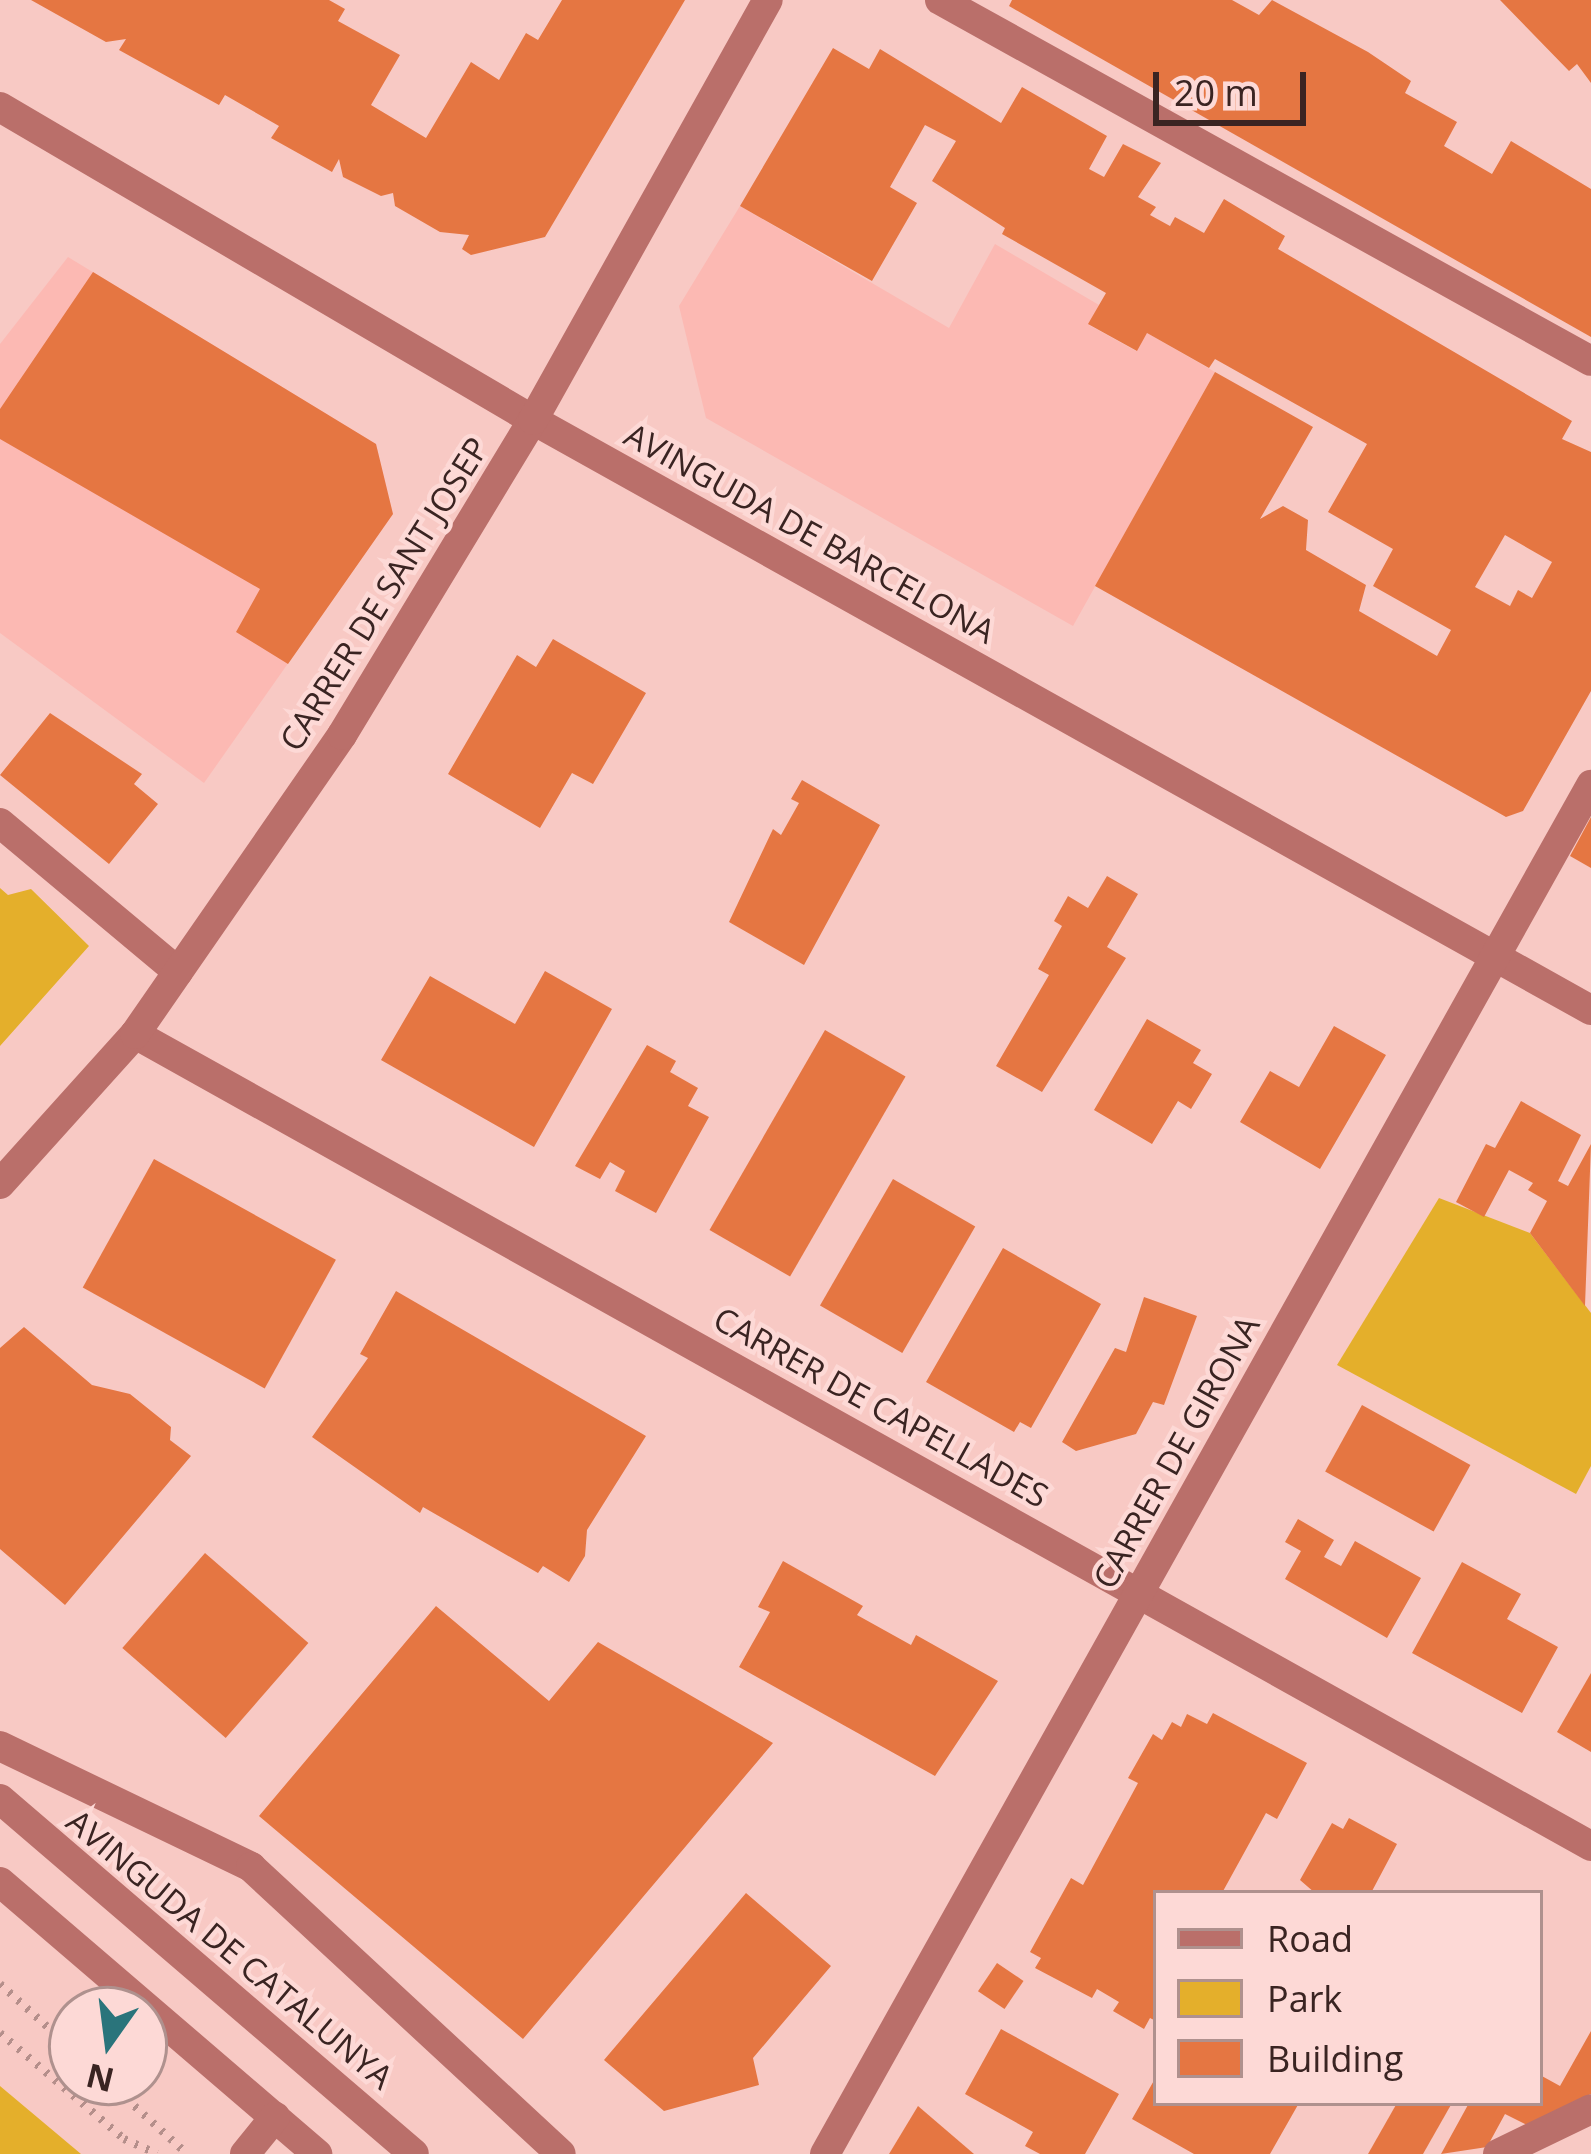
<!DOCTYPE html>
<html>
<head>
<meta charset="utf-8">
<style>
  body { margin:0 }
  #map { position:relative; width:1591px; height:2154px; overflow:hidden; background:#f8c9c4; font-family:"Open Sans",sans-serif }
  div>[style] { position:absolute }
  .built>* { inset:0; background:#fcb9b3 }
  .green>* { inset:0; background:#e4af2b }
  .building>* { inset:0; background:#e57642; transform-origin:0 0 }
  .path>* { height:8px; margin-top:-4px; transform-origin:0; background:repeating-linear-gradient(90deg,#b58f8b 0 3px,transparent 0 12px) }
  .minor>* { height:30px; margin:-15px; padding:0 15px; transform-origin:15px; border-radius:15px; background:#ba6f6a }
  span { translate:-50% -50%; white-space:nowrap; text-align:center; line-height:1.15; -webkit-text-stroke:9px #fdd9d6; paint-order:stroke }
  .street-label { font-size:33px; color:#3a2422 }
  .legend { position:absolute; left:1153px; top:1890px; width:390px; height:216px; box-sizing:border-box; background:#fdd9d6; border:3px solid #af918e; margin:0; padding:15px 21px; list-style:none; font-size:36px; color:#3a2422 }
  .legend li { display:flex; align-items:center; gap:24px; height:60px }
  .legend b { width:60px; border:3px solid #af918e }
  .north { position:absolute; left:48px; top:1986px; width:120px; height:120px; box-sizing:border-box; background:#fdd9d6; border:3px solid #af918e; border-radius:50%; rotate:194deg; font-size:33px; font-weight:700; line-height:48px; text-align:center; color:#3a2422 }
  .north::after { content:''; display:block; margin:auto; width:42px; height:54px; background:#2a747b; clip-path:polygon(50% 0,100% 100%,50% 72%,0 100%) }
  .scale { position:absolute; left:1153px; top:72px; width:153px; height:54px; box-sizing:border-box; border:6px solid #3a2422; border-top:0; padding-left:15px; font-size:36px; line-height:42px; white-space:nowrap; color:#3a2422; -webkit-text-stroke:9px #fdd9d6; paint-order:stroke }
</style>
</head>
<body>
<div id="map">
  <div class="built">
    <div style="clip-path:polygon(740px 206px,949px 328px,995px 244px,1099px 305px,1089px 325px,1136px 351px,1147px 333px,1215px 372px,1073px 626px,706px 418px,679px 306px)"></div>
    <div style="clip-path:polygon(68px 257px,376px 444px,393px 514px,204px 783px,0 633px,0 344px)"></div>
  </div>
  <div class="green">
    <div style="clip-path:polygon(0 888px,8px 895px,31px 889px,89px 946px,0 1046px)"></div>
    <div style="clip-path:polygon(1439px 1198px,1530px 1233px,1591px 1313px,1591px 1466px,1576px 1494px,1337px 1365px)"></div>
    <div style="clip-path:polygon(0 2086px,81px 2154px,0 2154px)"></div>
  </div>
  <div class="building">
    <div style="clip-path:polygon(31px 0,329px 0,345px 9px,338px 21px,400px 55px,371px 105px,426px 138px,471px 62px,499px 80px,526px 33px,538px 40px,562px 0,685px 0,545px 237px,471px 255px,462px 249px,469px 235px,440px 232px,395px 206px,393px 193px,381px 196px,343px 177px,339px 159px,332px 172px,271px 138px,279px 126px,225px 95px,219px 105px,119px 50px,126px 39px,106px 42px)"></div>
    <div style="clip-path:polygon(1012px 0,1232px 0,1259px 15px,1272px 0,1368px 52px,1411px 81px,1405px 93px,1457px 122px,1444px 146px,1492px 174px,1511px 141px,1591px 189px,1591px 337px,1056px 33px,1009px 6px)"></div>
    <div style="clip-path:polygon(1500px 0,1591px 0,1591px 83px,1577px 64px,1569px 71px)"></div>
    <div style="clip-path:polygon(evenodd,833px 48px,869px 69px,880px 49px,1001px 123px,1022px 87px,1107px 136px,1089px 169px,1104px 177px,1123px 144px,1161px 163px,1138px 197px,1156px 207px,1150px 215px,1170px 226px,1175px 217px,1204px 233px,1224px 199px,1285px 236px,1278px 249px,1572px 421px,1562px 439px,1591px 452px,1591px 691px,1523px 811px,1506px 817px,1095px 586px,1215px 372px,1313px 427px,1260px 519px,1283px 506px,1308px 520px,1306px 550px,1366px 585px,1359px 611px,1437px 656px,1451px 630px,1373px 586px,1393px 549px,1328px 512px,1367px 444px,1215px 359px,1209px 368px,1147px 333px,1137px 351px,1088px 324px,1106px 293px,1002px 234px,1005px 228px,932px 181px,956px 141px,925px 125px,890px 187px,917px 203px,872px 281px,740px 206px,833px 48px,1505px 535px,1552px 562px,1532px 598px,1518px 590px,1510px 606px,1475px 587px,1505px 535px)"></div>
    <div style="clip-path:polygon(93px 272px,376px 444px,393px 514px,288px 664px,236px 632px,260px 589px,0 439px,0 409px)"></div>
    <div style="clip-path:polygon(553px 639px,646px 693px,593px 784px,572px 773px,540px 828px,448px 774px,517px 655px,536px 667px)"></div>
    <div style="clip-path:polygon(50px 713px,142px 774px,134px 784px,158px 804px,109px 864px,0 775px)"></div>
    <div style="clip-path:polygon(802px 780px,880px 825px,804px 965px,729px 922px,773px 829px,781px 835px,799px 803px,791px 799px)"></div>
    <div style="clip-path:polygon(1591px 817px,1591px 868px,1570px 856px)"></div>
    <div style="clip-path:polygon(1107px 876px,1138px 894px,1107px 947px,1126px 958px,1042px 1092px,996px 1066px,1049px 975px,1038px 969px,1062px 926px,1054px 921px,1068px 896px,1088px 908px)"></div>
    <div style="clip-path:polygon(545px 971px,612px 1009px,534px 1147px,381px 1060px,430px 976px,515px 1024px)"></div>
    <div style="clip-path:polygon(1147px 1019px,1201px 1050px,1193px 1063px,1212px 1074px,1191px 1109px,1178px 1101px,1152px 1144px,1094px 1110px)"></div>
    <div style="clip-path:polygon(1334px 1026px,1386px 1055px,1320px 1169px,1240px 1122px,1270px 1071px,1299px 1087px)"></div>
    <div style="left:825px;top:1030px;width:93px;height:231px;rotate:30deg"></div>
    <div style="clip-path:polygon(647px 1045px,676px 1061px,670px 1072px,698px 1088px,688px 1106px,709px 1117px,656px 1213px,615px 1191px,625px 1171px,610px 1162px,600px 1179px,575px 1166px)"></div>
    <div style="clip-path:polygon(1521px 1101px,1581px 1135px,1558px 1181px,1568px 1186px,1591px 1144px,1585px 1306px,1530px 1233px,1547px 1201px,1528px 1190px,1533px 1183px,1509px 1170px,1484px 1217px,1456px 1202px,1486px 1144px,1495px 1148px)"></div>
    <div style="left:154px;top:1159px;width:208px;height:147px;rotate:29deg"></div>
    <div style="left:893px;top:1179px;width:95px;height:146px;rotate:30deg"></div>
    <div style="clip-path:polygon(1003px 1248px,1101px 1304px,1031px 1428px,1020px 1422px,1014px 1432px,926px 1382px)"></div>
    <div style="clip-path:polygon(396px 1291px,646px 1436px,587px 1530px,585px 1556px,569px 1582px,543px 1566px,538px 1573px,423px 1507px,420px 1513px,312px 1437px,368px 1358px,360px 1354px)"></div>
    <div style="clip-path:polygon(1144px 1297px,1197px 1316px,1164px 1405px,1153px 1402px,1136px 1434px,1076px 1451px,1062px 1442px,1115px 1348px,1126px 1352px)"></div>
    <div style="clip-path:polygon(24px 1327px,92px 1385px,130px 1394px,171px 1427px,170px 1440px,191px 1456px,65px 1605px,0 1549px,0 1348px)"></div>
    <div style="left:1362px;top:1405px;width:124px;height:76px;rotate:29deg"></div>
    <div style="clip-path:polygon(1298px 1519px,1334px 1540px,1324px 1557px,1341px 1566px,1355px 1541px,1421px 1578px,1387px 1638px,1285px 1579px,1301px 1551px,1285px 1542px)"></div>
    <div style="left:205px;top:1553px;width:137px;height:126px;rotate:41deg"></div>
    <div style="clip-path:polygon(783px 1561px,863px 1606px,857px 1615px,911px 1645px,916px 1635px,998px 1681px,935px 1776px,739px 1667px,770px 1612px,758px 1607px)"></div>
    <div style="clip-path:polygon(1462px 1562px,1521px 1594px,1507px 1619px,1558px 1647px,1522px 1713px,1412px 1653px)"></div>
    <div style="clip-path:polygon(436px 1606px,549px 1701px,598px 1642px,773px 1743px,523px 2039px,259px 1816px)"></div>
    <div style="clip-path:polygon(1591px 1673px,1591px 1752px,1557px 1732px)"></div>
    <div style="clip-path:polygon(1213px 1713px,1307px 1763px,1277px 1819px,1266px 1813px,1222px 1893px,1156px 1893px,1156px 2021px,1150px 2018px,1144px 2029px,1113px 2011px,1119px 2002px,1097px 1989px,1092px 1998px,1035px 1968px,1041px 1958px,1030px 1952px,1071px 1878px,1083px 1885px,1138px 1783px,1128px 1778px,1153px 1734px,1162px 1740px,1172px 1722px,1181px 1727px,1187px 1714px,1207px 1724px)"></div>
    <div style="clip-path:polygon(1349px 1818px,1397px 1844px,1371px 1893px,1315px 1893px,1300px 1880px,1332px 1823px,1343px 1829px)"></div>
    <div style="clip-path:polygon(746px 1893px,831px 1966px,753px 2058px,759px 2085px,664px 2111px,604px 2060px)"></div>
    <div style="left:997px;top:1963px;width:32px;height:34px;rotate:34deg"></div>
    <div style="clip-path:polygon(1001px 2029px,1119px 2094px,1085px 2154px,1040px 2154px,1025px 2146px,1033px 2132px,965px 2094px)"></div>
    <div style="clip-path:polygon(1591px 2031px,1591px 2094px,1527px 2125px,1505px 2114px,1487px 2147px,1441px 2154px,1469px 2103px,1540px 2103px,1540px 2075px,1560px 2086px)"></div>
    <div style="clip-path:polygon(1156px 2077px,1156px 2103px,1299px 2103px,1270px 2154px,1194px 2154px,1132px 2119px)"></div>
    <div style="clip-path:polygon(1397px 2103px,1452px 2103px,1423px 2154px,1368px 2154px)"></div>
    <div style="clip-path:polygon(918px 2106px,974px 2154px,889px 2154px)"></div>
  </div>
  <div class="path">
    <div style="left:0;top:1984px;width:97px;rotate:42.1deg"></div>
    <div style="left:0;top:2033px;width:163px;rotate:40.5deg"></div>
    <div style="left:124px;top:2139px;width:36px;rotate:24deg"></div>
    <div style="left:108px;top:2082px;width:107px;rotate:42.3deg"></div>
  </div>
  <div class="minor">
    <div style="left:940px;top:0;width:744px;rotate:29.01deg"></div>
    <div style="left:0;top:107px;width:618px;rotate:30.42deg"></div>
    <div style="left:533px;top:420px;width:1211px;rotate:29.15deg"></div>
    <div style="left:0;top:823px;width:232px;rotate:39.9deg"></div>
    <div style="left:135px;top:1034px;width:1667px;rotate:29.15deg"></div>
    <div style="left:0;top:1184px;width:202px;rotate:-48deg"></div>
    <div style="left:135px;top:1034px;width:364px;rotate:-55.3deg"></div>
    <div style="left:342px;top:735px;width:368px;rotate:-58.8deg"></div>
    <div style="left:533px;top:420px;width:481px;rotate:-60.8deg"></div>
    <div style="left:0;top:1746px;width:279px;rotate:25.7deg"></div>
    <div style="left:251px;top:1867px;width:422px;rotate:42.8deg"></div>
    <div style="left:0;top:1799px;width:545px;rotate:40.61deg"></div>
    <div style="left:0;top:1882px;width:418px;rotate:40.6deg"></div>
    <div style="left:245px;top:2154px;width:48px;rotate:-51deg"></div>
    <div style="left:825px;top:2154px;width:1569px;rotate:-60.77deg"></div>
    <div style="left:1498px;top:2154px;width:103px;rotate:-25.8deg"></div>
  </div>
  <div class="street-label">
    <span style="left:810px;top:533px;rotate:29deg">AVINGUDA DE BARCELONA</span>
    <span style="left:384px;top:594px;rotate:-58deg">CARRER DE SANT JOSEP</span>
    <span style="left:881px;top:1407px;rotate:29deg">CARRER DE CAPELLADES</span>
    <span style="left:1176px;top:1452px;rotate:-61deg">CARRER DE GIRONA</span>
    <span style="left:230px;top:1949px;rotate:40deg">AVINGUDA DE CATALUNYA</span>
  </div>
  <ul class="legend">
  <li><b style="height:15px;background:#ba6f6a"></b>Road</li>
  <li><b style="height:33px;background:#e4af2b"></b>Park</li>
  <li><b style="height:33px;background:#e57642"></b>Building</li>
  </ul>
  <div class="north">N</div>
  <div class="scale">20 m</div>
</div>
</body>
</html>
